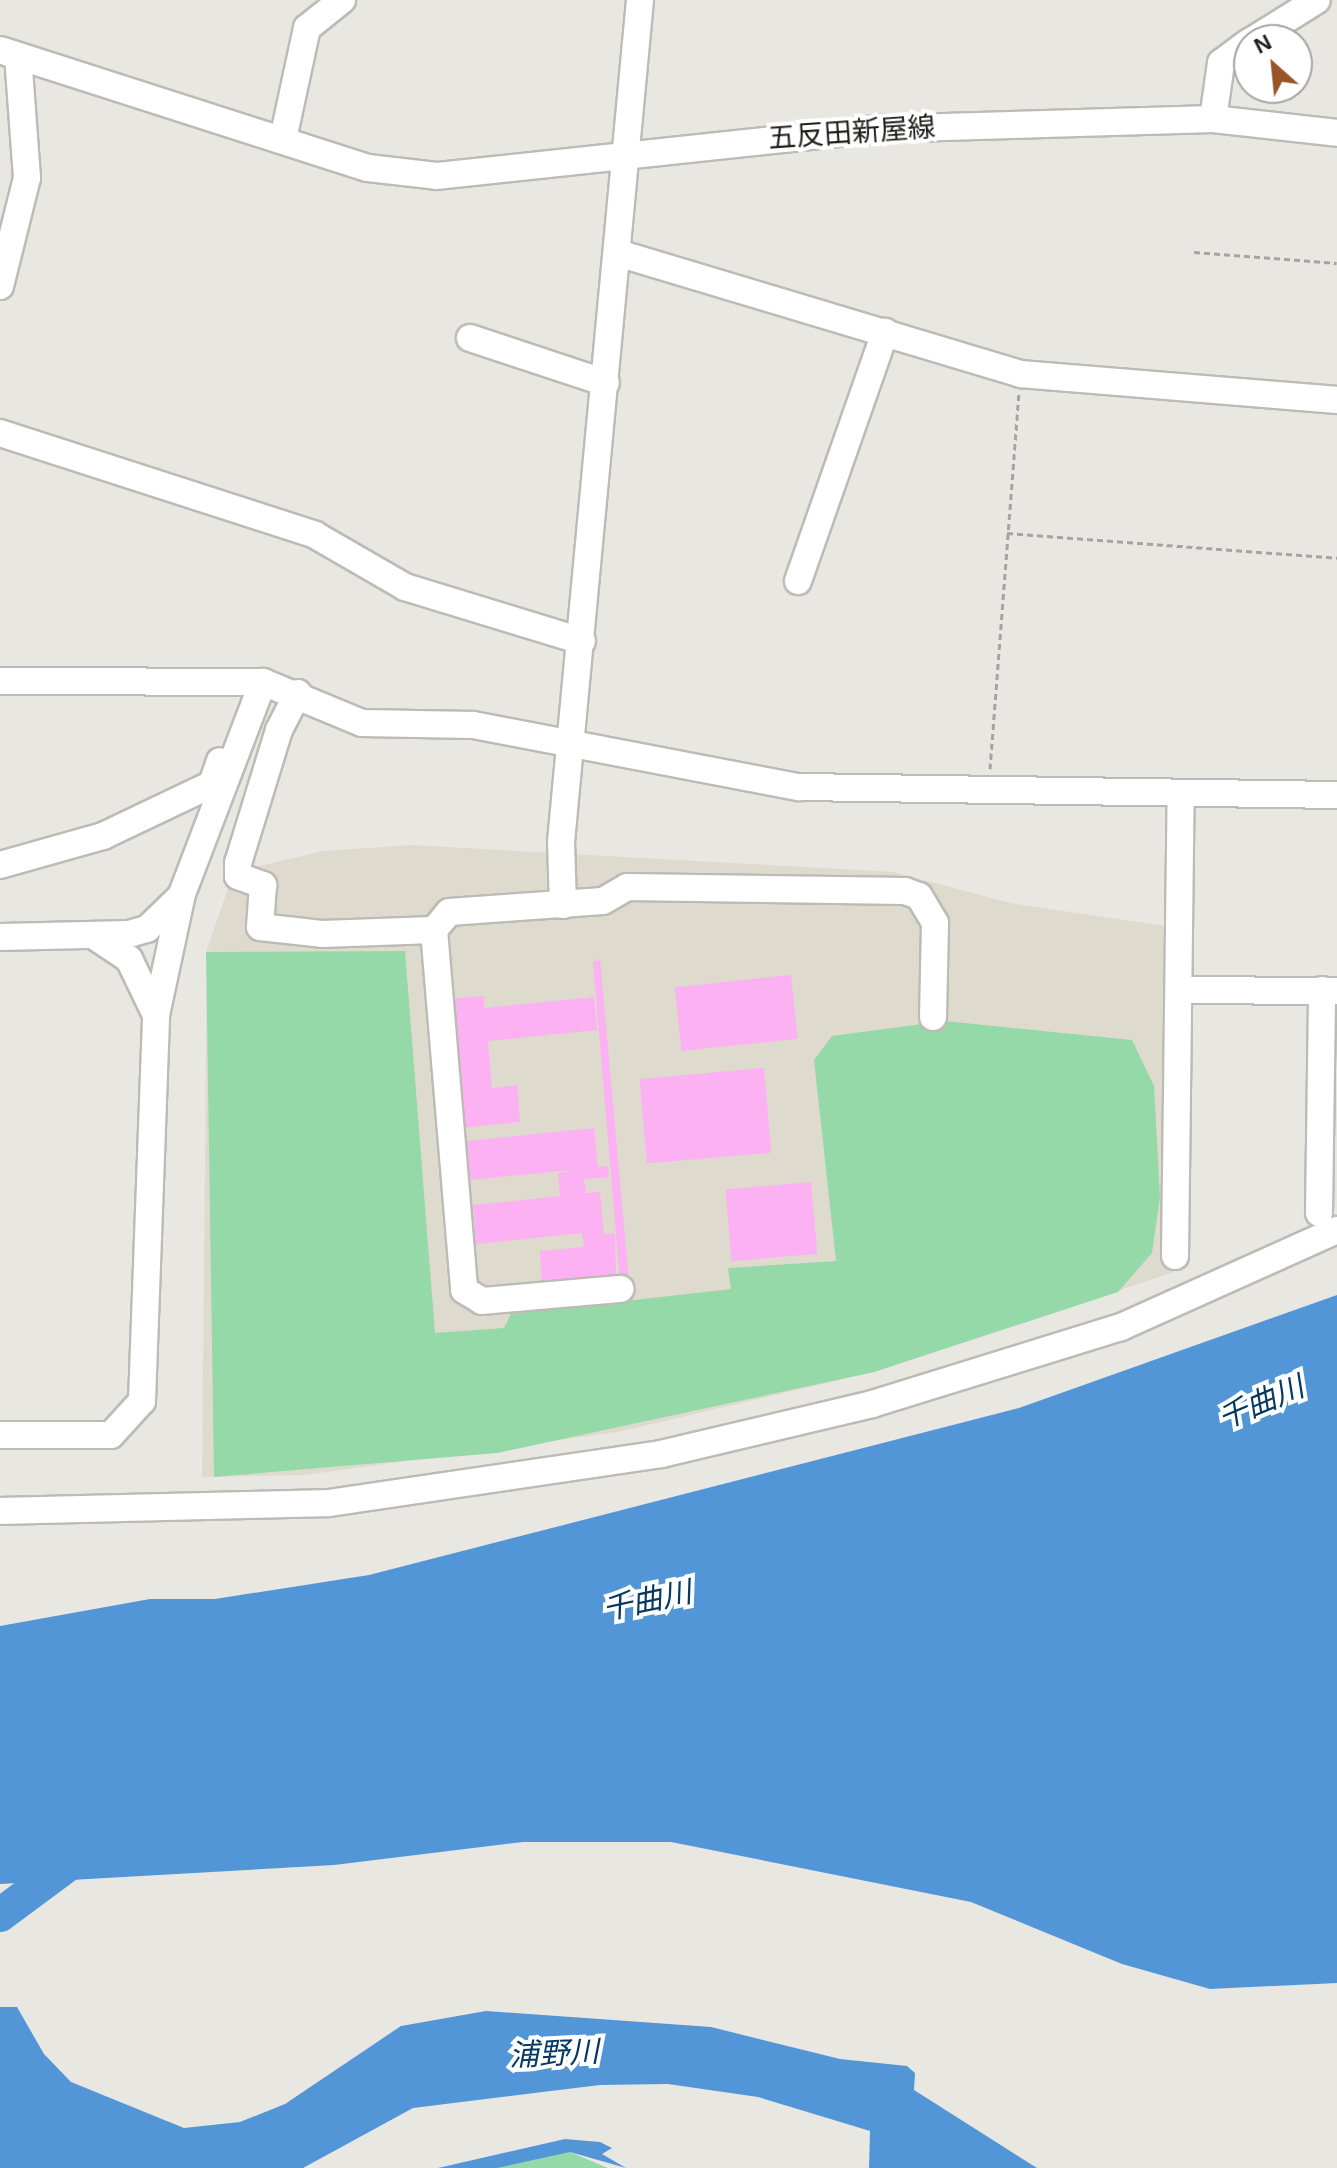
<!DOCTYPE html>
<html>
<head>
<meta charset="utf-8">
<style>
  body { margin:0 }
  #map { position:relative; width:1337px; height:2168px; overflow:hidden; background:#e9e7e2; font-family:Arial,"Noto Sans JP",sans-serif }
  div>[style] { position:absolute }
  .built>* { inset:0; background:#dedbce }
  .green>* { inset:0; background:#95d9a8 }
  .water>* { inset:0; background:#5396d8 }
  .river>* { height:34px; margin:-17px; padding:0 17px; transform-origin:17px; border-radius:17px; background:#5396d8 }
  .building>* { inset:0; background:#fcb1f2; transform-origin:0 0 }
  .path>* { height:3px; margin-top:-1.5px; transform-origin:0; background:repeating-linear-gradient(90deg,#a5a4a0 0 6px,transparent 0 10px) }
  .roads { filter:drop-shadow(2px 0 #bcbbb5) drop-shadow(-2px 0 #bcbbb5) drop-shadow(0 2px #bcbbb5) drop-shadow(0 -2px #bcbbb5) }
  .minor>* { height:26px; margin:-13px; padding:0 13px; transform-origin:13px; border-radius:13px; background:#fff }
  span { translate:-50% -50%; white-space:nowrap; text-align:center; line-height:1.15; -webkit-text-stroke:8px #fff; paint-order:stroke }
  .street-label { font-size:28px; color:#1f1e1c }
  .water-label { font-size:30px; color:#053963; font-style:italic }
  .north { position:absolute; left:1233px; top:24px; width:80px; height:80px; box-sizing:border-box; background:#fff; border:2px solid #a5a5a4; border-radius:50%; rotate:333deg; font-size:22px; font-weight:700; line-height:32px; text-align:center; color:#1f1e1c }
  .north::after { content:''; display:block; margin:auto; width:28px; height:36px; background:#9a542a; clip-path:polygon(50% 0,100% 100%,50% 72%,0 100%) }
</style>
</head>
<body>
<div id="map">
  <div class="built">
    <div style="clip-path:polygon(411px 845px,894px 872px,1010px 903px,1172px 927px,1174px 1272px,874px 1372px,618px 1432px,305px 1475px,202px 1477px,207px 949px,231px 880px,247px 869px,323px 851px)"></div>
  </div>
  <div class="green">
    <div style="clip-path:polygon(405px 951px,435px 1333px,504px 1328px,511px 1314px,731px 1289px,728px 1268px,836px 1261px,814px 1060px,832px 1036px,945px 1021px,1132px 1040px,1154px 1086px,1160px 1197px,1152px 1253px,1118px 1292px,874px 1372px,497px 1453px,214px 1477px,206px 952px)"></div>
    <div style="clip-path:polygon(570px 2152px,608px 2168px,497px 2168px,541px 2153px)"></div>
  </div>
  <div class="water">
    <div style="clip-path:polygon(1337px 1295px,1337px 1983px,1210px 1989px,1122px 1964px,971px 1902px,671px 1842px,523px 1842px,334px 1865px,0 1884px,0 1626px,150px 1599px,215px 1599px,369px 1575px,1019px 1408px)"></div>
    <div style="clip-path:polygon(0 2007px,17px 2007px,44px 2054px,71px 2082px,184px 2128px,240px 2122px,285px 2104px,401px 2026px,486px 2011px,711px 2027px,840px 2059px,907px 2066px,915px 2073px,914px 2090px,1037px 2168px,869px 2168px,870px 2131px,758px 2097px,668px 2084px,600px 2085px,413px 2108px,303px 2168px,0 2168px)"></div>
    <div style="clip-path:polygon(565px 2139px,600px 2142px,612px 2148px,602px 2154px,626px 2168px,570px 2152px,497px 2168px,438px 2168px)"></div>
  </div>
  <div class="river">
    <div style="left:0;top:1915px;width:101px;rotate:-36.5deg"></div>
  </div>
  <div class="building">
    <div style="clip-path:polygon(600px 959px,629px 1281px,620px 1282px,593px 962px)"></div>
    <div style="left:791px;top:975px;width:64px;height:117px;rotate:84deg"></div>
    <div style="clip-path:polygon(484px 996px,484px 1008px,594px 997px,597px 1030px,488px 1041px,492px 1088px,517px 1085px,520px 1122px,461px 1128px,450px 999px)"></div>
    <div style="left:764px;top:1068px;width:85px;height:125px;rotate:85deg"></div>
    <div style="clip-path:polygon(594px 1128px,598px 1167px,608px 1166px,609px 1177px,584px 1179px,586px 1193px,600px 1192px,604px 1234px,615px 1233px,616px 1280px,542px 1287px,540px 1251px,584px 1247px,582px 1233px,476px 1244px,473px 1205px,560px 1196px,558px 1173px,573px 1170px,470px 1180px,467px 1141px)"></div>
    <div style="left:811px;top:1182px;width:72px;height:86px;rotate:85deg"></div>
  </div>
  <div class="path">
    <div style="left:1194px;top:252px;width:143px;rotate:4.4deg"></div>
    <div style="left:1007px;top:533px;width:331px;rotate:4.3deg"></div>
    <div style="left:990px;top:769px;width:376px;rotate:-85.6deg"></div>
  </div>
  <div class="roads">
    <div class="minor">
      <div style="left:1253px;top:40px;width:75px;rotate:-32deg"></div>
      <div style="left:0;top:50px;width:386px;rotate:17.8deg"></div>
      <div style="left:368px;top:168px;width:69px;rotate:6.6deg"></div>
      <div style="left:437px;top:176px;width:443px;rotate:-6.1deg"></div>
      <div style="left:877px;top:129px;width:336px;rotate:-1.7deg"></div>
      <div style="left:1213px;top:119px;width:125px;rotate:6.4deg"></div>
      <div style="left:1213px;top:119px;width:57px;rotate:-81.9deg"></div>
      <div style="left:1221px;top:63px;width:35px;rotate:-37deg"></div>
      <div style="left:283px;top:139px;width:114px;rotate:-77.8deg"></div>
      <div style="left:307px;top:28px;width:45px;rotate:-38.7deg"></div>
      <div style="left:621px;top:254px;width:418px;rotate:16.7deg"></div>
      <div style="left:1021px;top:374px;width:317px;rotate:4.7deg"></div>
      <div style="left:0;top:286px;width:111px;rotate:-76deg"></div>
      <div style="left:27px;top:178px;width:122px;rotate:-94.2deg"></div>
      <div style="left:470px;top:338px;width:143px;rotate:18.3deg"></div>
      <div style="left:0;top:433px;width:331px;rotate:17.9deg"></div>
      <div style="left:315px;top:535px;width:104px;rotate:30deg"></div>
      <div style="left:405px;top:587px;width:185px;rotate:17deg"></div>
      <div style="left:798px;top:581px;width:264px;rotate:-70.7deg"></div>
      <div style="left:0;top:681px;width:263px;rotate:0.2deg"></div>
      <div style="left:263px;top:682px;width:107px;rotate:22.5deg"></div>
      <div style="left:362px;top:723px;width:111px;rotate:1deg"></div>
      <div style="left:473px;top:725px;width:332px;rotate:10.8deg"></div>
      <div style="left:799px;top:787px;width:538px;rotate:0.85deg"></div>
      <div style="left:298px;top:693px;width:42px;rotate:117.2deg"></div>
      <div style="left:279px;top:730px;width:139px;rotate:107.1deg"></div>
      <div style="left:238px;top:863px;width:13px;rotate:90deg"></div>
      <div style="left:238px;top:876px;width:27px;rotate:20deg"></div>
      <div style="left:263px;top:885px;width:42px;rotate:94.1deg"></div>
      <div style="left:260px;top:927px;width:62px;rotate:6.4deg"></div>
      <div style="left:322px;top:934px;width:112px;rotate:-2deg"></div>
      <div style="left:434px;top:930px;width:23px;rotate:-50deg"></div>
      <div style="left:449px;top:912px;width:154px;rotate:-4.1deg"></div>
      <div style="left:603px;top:901px;width:28px;rotate:-30deg"></div>
      <div style="left:627px;top:887px;width:278px;rotate:0.8deg"></div>
      <div style="left:905px;top:891px;width:15px;rotate:20deg"></div>
      <div style="left:919px;top:896px;width:31px;rotate:59deg"></div>
      <div style="left:935px;top:923px;width:94px;rotate:91.2deg"></div>
      <div style="left:0;top:865px;width:107px;rotate:-15.7deg"></div>
      <div style="left:103px;top:836px;width:121px;rotate:-25.5deg"></div>
      <div style="left:212px;top:784px;width:24px;rotate:-71deg"></div>
      <div style="left:563px;top:905px;width:63px;rotate:-91.8deg"></div>
      <div style="left:561px;top:842px;width:846px;rotate:-84.64deg"></div>
      <div style="left:434px;top:930px;width:361px;rotate:85.2deg"></div>
      <div style="left:464px;top:1290px;width:21px;rotate:31deg"></div>
      <div style="left:482px;top:1301px;width:139px;rotate:-5deg"></div>
      <div style="left:94px;top:936px;width:42px;rotate:33.3deg"></div>
      <div style="left:129px;top:959px;width:62px;rotate:64.3deg"></div>
      <div style="left:0;top:937px;width:129px;rotate:-1.3deg"></div>
      <div style="left:129px;top:934px;width:19px;rotate:-16deg"></div>
      <div style="left:147px;top:929px;width:46px;rotate:-44.1deg"></div>
      <div style="left:1181px;top:990px;width:156px;rotate:0.4deg"></div>
      <div style="left:1319px;top:1213px;width:223px;rotate:-89.2deg"></div>
      <div style="left:1175px;top:1256px;width:462px;rotate:-89.3deg"></div>
      <div style="left:0;top:1435px;width:111px"></div>
      <div style="left:111px;top:1435px;width:46px;rotate:-47.6deg"></div>
      <div style="left:142px;top:1401px;width:386px;rotate:-87.9deg"></div>
      <div style="left:156px;top:1015px;width:124px;rotate:-77.9deg"></div>
      <div style="left:182px;top:894px;width:227px;rotate:-69.1deg"></div>
      <div style="left:0;top:1511px;width:329px;rotate:-1.4deg"></div>
      <div style="left:329px;top:1503px;width:336px;rotate:-8.4deg"></div>
      <div style="left:661px;top:1454px;width:217px;rotate:-13.3deg"></div>
      <div style="left:872px;top:1404px;width:261px;rotate:-17.2deg"></div>
      <div style="left:1121px;top:1327px;width:237px;rotate:-24.2deg"></div>
    </div>
  </div>
  <div class="street-label">
    <span style="left:852px;top:133px;rotate:-4deg">五反田新屋線</span>
  </div>
  <div class="water-label">
    <span style="left:1261px;top:1403px;rotate:-23deg">千曲川</span>
    <span style="left:647px;top:1601px;rotate:-12deg">千曲川</span>
    <span style="left:554px;top:2054px;rotate:-3deg">浦野川</span>
  </div>
  <div class="north">N</div>
</div>
</body>
</html>
